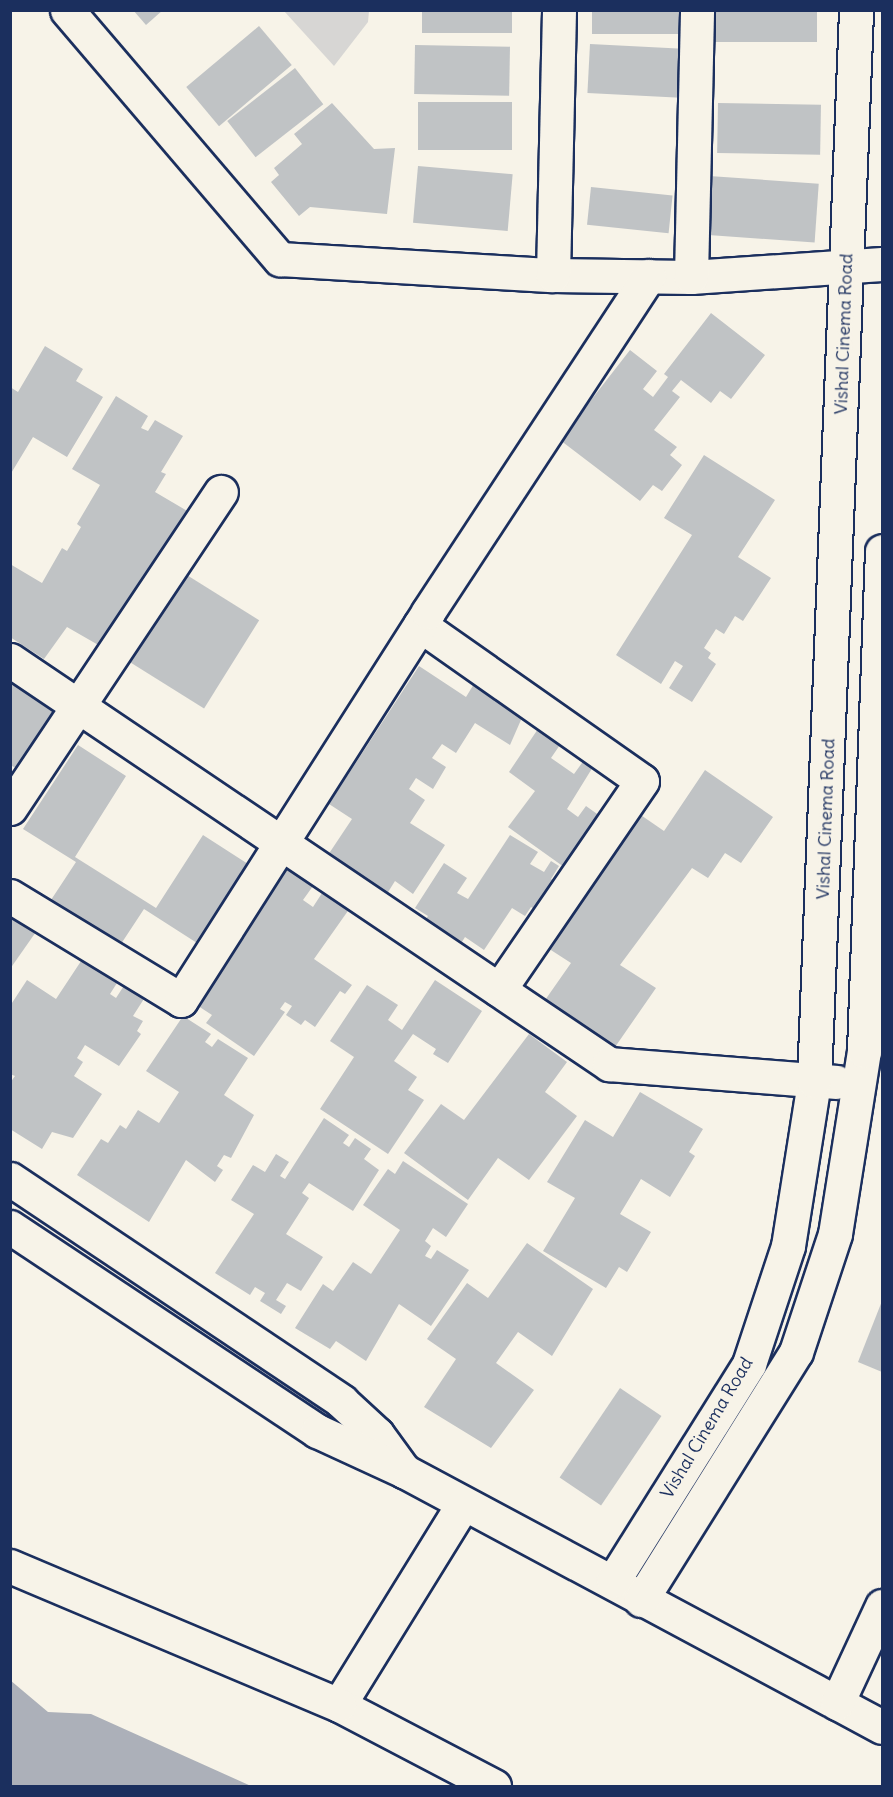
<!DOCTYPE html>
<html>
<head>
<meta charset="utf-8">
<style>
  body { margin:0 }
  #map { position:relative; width:893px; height:1797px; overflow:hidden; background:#f7f3e8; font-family:Delius,sans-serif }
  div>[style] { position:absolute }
  .green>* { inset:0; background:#d7d6d4 }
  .water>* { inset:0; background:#acb0b9 }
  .building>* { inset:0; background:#c0c3c5; transform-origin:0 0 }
  .roads { filter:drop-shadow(2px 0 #1b2f5e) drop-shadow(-2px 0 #1b2f5e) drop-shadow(0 2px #1b2f5e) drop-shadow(0 -2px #1b2f5e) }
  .minor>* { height:33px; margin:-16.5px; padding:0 16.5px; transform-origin:16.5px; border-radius:16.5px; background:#f7f3e8 }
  span { translate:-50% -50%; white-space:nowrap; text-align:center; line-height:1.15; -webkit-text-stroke:5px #f7f3e8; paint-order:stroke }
  .street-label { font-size:18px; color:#1b2f5e }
  .frame { position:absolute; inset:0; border:12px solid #1b2f5e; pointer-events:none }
</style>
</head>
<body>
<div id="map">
  <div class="green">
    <div style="clip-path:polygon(284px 11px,369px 11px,368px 22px,334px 66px)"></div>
  </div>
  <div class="water">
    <div style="clip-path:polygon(10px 1680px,48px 1712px,91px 1714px,251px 1786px,11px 1786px)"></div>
  </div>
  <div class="building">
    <div style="clip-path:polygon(133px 10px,163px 10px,146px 25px)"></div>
    <div style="left:422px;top:10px;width:90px;height:23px"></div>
    <div style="left:592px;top:10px;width:90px;height:24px"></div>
    <div style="left:706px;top:10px;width:111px;height:32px"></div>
    <div style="left:259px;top:26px;width:51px;height:95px;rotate:50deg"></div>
    <div style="left:590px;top:44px;width:93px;height:49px;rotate:3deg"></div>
    <div style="left:415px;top:45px;width:95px;height:49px;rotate:1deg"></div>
    <div style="left:295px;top:68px;width:46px;height:86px;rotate:52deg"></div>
    <div style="left:512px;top:102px;width:48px;height:94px;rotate:90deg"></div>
    <div style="clip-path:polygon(332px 103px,374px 149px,395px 148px,387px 214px,310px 207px,299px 216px,271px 182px,279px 175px,274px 168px,302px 144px,294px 134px)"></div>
    <div style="left:718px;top:103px;width:103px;height:50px;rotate:1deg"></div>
    <div style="left:418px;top:166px;width:95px;height:57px;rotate:5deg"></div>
    <div style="left:709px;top:176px;width:110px;height:59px;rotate:4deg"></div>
    <div style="left:591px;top:187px;width:82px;height:38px;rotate:6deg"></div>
    <div style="clip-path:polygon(711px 313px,765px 355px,731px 399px,720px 391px,711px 403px,681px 380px,672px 391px,680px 397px,654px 430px,677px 447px,670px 455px,682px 465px,662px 491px,653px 485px,640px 501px,560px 440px,630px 350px,657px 371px,643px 389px,653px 397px,668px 377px,664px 374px)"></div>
    <div style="clip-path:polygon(45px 346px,83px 369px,76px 381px,103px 397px,67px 457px,33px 437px,10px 475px,10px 387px,18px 392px)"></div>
    <div style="clip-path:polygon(116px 396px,148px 416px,141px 428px,148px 431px,155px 420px,183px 436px,161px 472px,166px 474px,155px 492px,189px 512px,166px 552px,161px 549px,147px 572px,151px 574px,107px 650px,67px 627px,44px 659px,10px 637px,10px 564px,42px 583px,62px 548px,67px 551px,81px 527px,77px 524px,100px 485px,72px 469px)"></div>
    <div style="clip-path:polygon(704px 455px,775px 500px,738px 557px,771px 578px,743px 621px,735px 616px,724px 634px,716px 629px,704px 648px,711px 653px,708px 658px,716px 664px,692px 702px,669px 688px,683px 666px,675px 661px,661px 684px,616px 655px,692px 535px,664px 518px)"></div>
    <div style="left:182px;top:572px;width:91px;height:104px;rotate:32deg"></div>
    <div style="clip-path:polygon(419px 666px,466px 697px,477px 679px,524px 713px,510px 745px,475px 723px,456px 753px,442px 744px,432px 758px,446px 767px,433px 789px,416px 778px,409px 789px,425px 800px,410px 823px,445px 845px,413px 894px,395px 881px,385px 897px,326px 858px,352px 819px,329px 804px)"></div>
    <div style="clip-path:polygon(10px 682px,60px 714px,36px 750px,30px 747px,16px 768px,10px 765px)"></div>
    <div style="clip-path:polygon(542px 723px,564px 739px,551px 758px,574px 774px,587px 756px,596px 762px,567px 809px,578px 817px,586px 806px,607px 821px,571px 872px,508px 827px,535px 791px,509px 772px)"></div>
    <div style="clip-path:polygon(78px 745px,126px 776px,75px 857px,156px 908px,203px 835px,248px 864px,197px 943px,144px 909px,119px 947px,49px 903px,76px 862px,23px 829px)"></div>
    <div style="clip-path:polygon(705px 770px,773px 817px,741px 863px,725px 853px,708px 878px,692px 868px,620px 965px,656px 988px,613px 1050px,543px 1003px,571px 963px,540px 943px,632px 809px,664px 831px)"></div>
    <div style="clip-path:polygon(510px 835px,538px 852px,530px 864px,544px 872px,551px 861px,559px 866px,551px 879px,563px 887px,544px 915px,531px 907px,525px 916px,512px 908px,484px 950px,465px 937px,460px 945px,424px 922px,428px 916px,415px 908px,444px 863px,467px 878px,457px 893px,468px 899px)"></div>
    <div style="clip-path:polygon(286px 867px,313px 886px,303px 900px,313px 907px,324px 890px,350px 908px,314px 959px,352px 985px,345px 994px,340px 991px,315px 1027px,305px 1020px,301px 1025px,286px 1015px,292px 1006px,285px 1002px,280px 1009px,285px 1012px,254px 1056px,206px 1023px,212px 1015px,192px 1002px)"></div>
    <div style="clip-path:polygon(10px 910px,38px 929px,10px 969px)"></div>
    <div style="clip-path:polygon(89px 949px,124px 972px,110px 994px,116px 998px,129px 978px,149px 991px,133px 1016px,143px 1021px,137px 1031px,141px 1034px,119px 1066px,85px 1045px,77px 1058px,83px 1062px,74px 1076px,102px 1094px,73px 1138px,52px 1132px,42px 1149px,10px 1129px,10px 1083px,15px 1076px,10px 1074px,10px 1006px,27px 980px,56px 999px)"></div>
    <div style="clip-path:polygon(435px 980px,482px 1011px,448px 1063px,433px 1054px,436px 1049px,413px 1034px,394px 1061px,417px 1077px,408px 1090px,424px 1100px,388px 1154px,320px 1109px,354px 1057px,330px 1041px,367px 985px,398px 1005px,388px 1020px,402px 1030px)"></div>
    <div style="clip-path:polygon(183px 1016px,211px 1034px,205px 1042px,212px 1047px,218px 1039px,248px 1058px,224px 1095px,254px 1115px,231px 1158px,224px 1155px,217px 1166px,223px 1170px,215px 1182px,186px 1160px,149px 1222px,77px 1175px,101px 1139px,108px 1143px,120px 1125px,126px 1129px,138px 1110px,159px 1123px,179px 1092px,146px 1071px)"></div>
    <div style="clip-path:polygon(529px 1034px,567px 1062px,545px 1092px,577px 1116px,529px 1180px,498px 1158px,468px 1200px,404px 1153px,441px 1104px,464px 1120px)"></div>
    <div style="clip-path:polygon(640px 1092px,703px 1129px,689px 1152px,695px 1156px,670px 1197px,641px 1179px,620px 1214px,651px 1232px,627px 1272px,619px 1267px,606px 1288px,543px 1251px,575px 1198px,547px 1182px,585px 1120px,613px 1137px)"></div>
    <div style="clip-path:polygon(324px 1118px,349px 1135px,343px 1143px,349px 1147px,355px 1138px,371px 1149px,364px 1159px,379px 1170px,353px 1211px,309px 1183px,302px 1193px,309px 1198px,286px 1234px,323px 1257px,301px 1291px,287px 1283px,276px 1300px,286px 1306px,281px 1314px,260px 1301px,265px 1293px,255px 1287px,250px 1295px,215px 1273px,254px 1214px,231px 1200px,253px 1165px,265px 1172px,276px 1154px,289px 1162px,280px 1176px,285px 1179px)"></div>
    <div style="clip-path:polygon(403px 1161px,468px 1204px,446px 1237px,433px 1228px,425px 1241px,431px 1246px,425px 1256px,431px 1259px,437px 1250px,469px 1270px,431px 1326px,399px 1304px,366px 1361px,336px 1341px,330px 1349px,295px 1328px,323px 1284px,333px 1291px,353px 1262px,371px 1274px,400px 1230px,363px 1205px,388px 1169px,395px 1174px)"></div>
    <div style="clip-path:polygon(527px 1243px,593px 1289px,552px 1356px,518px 1332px,496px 1363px,534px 1390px,491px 1448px,424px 1407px,456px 1359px,427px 1339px,467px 1283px,488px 1298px)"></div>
    <div style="clip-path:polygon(882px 1301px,882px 1372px,858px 1362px)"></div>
    <div style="left:620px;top:1388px;width:50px;height:108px;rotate:34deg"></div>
  </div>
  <div class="roads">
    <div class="minor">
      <div style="left:67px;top:10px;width:328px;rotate:49.5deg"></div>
      <div style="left:280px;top:259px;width:273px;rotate:3.4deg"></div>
      <div style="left:553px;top:275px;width:138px;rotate:0.8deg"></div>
      <div style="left:691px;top:277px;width:191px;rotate:-3.9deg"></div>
      <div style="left:553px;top:275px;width:265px;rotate:-88.7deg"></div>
      <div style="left:691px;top:277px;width:267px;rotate:-88.7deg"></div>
      <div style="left:420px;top:625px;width:271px;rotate:35.1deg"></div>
      <div style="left:642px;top:781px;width:253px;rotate:124.4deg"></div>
      <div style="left:10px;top:660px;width:723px;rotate:34deg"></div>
      <div style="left:609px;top:1064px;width:228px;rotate:4.5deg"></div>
      <div style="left:10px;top:808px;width:380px;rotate:-56.3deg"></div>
      <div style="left:10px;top:896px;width:200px;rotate:31.3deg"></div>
      <div style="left:181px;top:1000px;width:460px;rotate:-57.5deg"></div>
      <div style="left:428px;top:612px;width:402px;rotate:-56.7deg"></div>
      <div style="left:10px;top:1179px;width:399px;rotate:33.8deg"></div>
      <div style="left:341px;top:1401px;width:49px;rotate:42.5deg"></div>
      <div style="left:377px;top:1434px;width:46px;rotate:53.9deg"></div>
      <div style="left:10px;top:1227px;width:369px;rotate:33.6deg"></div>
      <div style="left:317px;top:1431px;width:96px;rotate:24.7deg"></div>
      <div style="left:404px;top:1471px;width:542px;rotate:28.17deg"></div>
      <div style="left:463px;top:1504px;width:236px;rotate:121.7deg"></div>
      <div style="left:339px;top:1705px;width:175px;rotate:27.6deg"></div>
      <div style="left:10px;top:1566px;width:357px;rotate:22.9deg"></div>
      <div style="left:613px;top:1581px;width:256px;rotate:-57.9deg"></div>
      <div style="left:749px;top:1364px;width:124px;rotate:-71.7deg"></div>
      <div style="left:788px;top:1246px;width:167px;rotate:-81deg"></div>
      <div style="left:814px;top:1081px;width:1072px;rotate:-87.75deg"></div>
      <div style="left:641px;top:1600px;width:292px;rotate:-58deg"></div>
      <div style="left:796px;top:1352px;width:124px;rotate:-71.7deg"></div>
      <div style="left:835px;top:1234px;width:185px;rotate:-81deg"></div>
      <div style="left:864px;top:1051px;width:500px;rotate:-87.94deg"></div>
      <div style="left:837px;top:1703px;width:107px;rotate:-65.1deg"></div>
    </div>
  </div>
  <div class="street-label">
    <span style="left:844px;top:334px;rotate:-88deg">Vishal Cinema Road</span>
    <span style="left:826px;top:819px;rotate:-88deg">Vishal Cinema Road</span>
    <span style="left:707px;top:1428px;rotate:-59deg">Vishal Cinema Road</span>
  </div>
  <div class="frame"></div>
</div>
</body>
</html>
